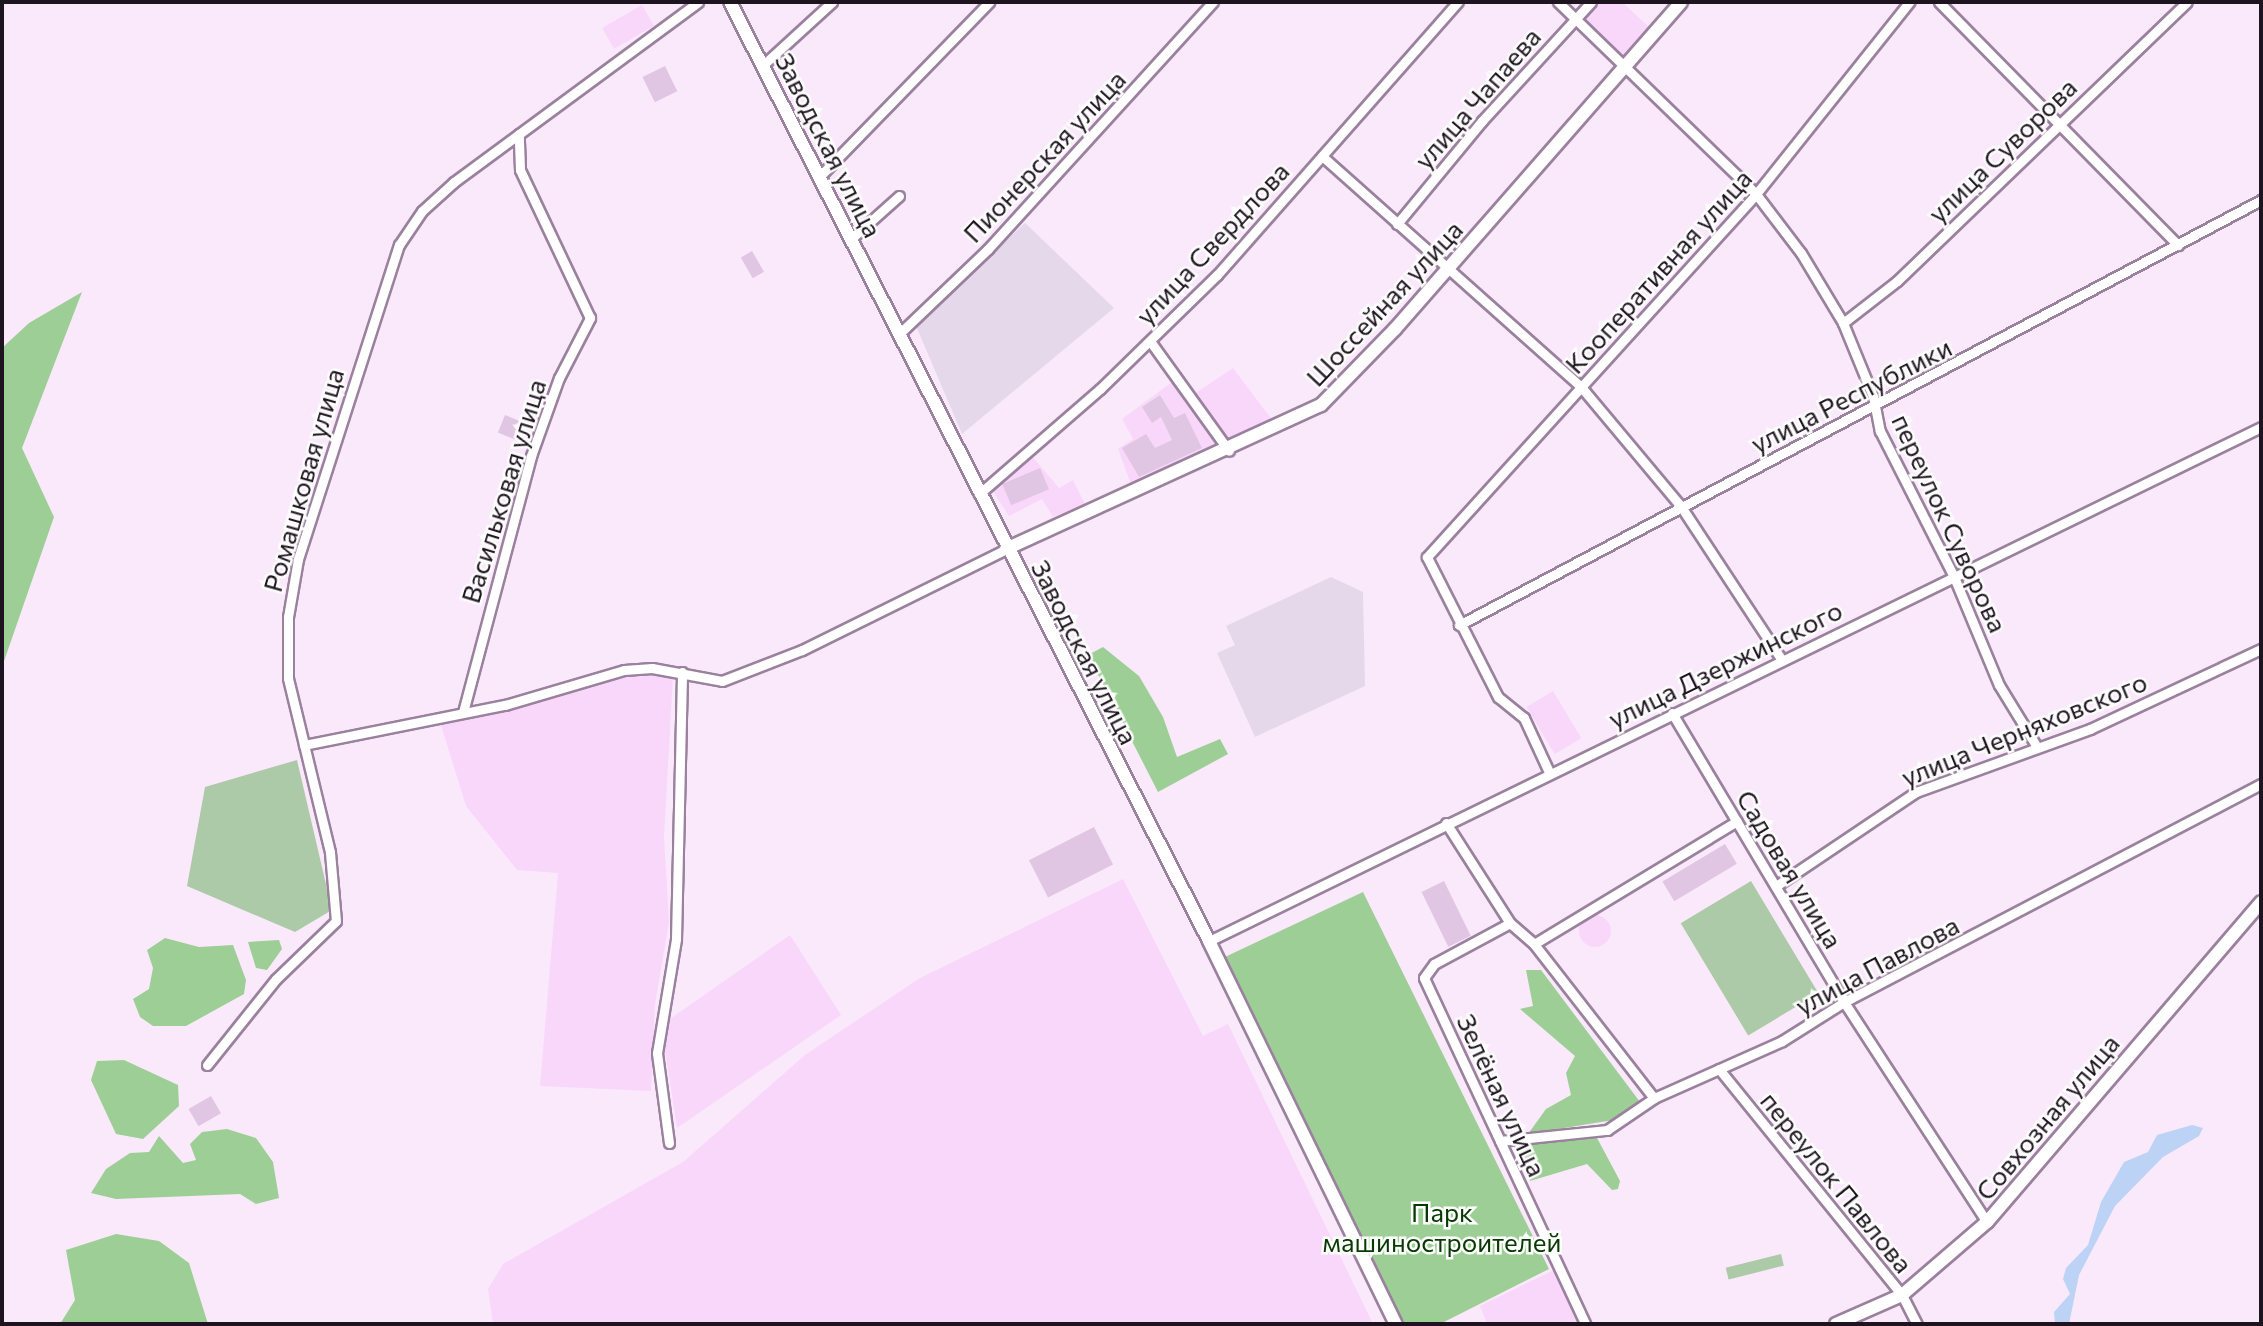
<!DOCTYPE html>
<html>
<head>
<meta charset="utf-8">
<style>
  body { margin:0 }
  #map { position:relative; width:2263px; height:1326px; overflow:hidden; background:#fae9fb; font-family:Commissioner,sans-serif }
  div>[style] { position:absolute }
  .built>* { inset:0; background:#f8d7fb; transform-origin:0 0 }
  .round { border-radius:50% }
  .education>* { inset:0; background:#e6d8eb }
  .green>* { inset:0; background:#accaa7; transform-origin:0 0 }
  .forest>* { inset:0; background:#9dce96 }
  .water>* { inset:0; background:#bcd3f6 }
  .building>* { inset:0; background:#e1c6e3; transform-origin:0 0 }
  .roads { filter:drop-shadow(2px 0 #9a819d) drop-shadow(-2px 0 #9a819d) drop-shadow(0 2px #9a819d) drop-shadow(0 -2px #9a819d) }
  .street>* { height:9px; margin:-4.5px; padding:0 4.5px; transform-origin:4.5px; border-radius:4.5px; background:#fff }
  .secondary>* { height:12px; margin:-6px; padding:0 6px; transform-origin:6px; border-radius:6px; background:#fff }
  span { translate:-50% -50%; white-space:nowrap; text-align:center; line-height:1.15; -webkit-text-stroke:5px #fdfdfd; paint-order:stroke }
  .street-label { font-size:26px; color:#1e141f }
  .park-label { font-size:26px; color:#073901 }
  .frame { position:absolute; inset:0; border:4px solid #1e141f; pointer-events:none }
</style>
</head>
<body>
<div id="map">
  <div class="built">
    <div style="clip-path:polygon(1600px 2px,1622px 2px,1649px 27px,1620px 59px,1581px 21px)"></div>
    <div style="left:642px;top:5px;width:24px;height:46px;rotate:60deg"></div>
    <div style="clip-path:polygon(1233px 368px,1273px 421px,1227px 443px,1194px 394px)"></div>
    <div style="clip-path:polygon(1172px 382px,1218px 448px,1132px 487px,1118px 449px,1133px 439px,1122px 419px)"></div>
    <div style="clip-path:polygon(1031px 455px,1059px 488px,1073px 480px,1085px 504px,1053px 517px,1042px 499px,1009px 516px,990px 487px)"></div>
    <div style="clip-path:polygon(654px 671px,673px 676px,664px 837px,669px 922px,655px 1004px,651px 1091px,540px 1086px,558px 873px,517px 870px,466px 806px,440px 722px)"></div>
    <div style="left:1553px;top:691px;width:55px;height:31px;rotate:59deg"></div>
    <div style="clip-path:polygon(1123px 879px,1203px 1036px,1228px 1024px,1373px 1324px,493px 1324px,488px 1289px,503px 1264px,683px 1162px,805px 1055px,920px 978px)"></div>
    <div class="round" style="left:1579px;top:915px;width:32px;height:32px"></div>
    <div style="clip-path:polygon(790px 935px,841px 1015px,677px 1128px,663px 1037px,667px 1021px)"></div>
    <div style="clip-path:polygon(1554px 1270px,1577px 1324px,1487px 1324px,1480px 1306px)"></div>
  </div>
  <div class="education">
    <div style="clip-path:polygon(1025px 223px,1114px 308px,962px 434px,916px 326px)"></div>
    <div style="clip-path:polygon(1331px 577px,1363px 592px,1365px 686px,1255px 737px,1217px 653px,1235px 645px,1226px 626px)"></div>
  </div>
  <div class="green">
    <div style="clip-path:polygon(297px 760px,332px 910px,295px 932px,187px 886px,205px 787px)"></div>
    <div style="left:1751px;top:881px;width:131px;height:82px;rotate:59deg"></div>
    <div style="left:1781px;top:1254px;width:12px;height:57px;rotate:76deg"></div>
  </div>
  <div class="forest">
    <div style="clip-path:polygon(82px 292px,22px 448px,54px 517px,2px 667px,2px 348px,29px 323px)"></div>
    <div style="clip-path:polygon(1103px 647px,1139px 676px,1163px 717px,1177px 757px,1220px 739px,1228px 754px,1158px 792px,1088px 655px)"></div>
    <div style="clip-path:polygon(1363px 892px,1549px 1269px,1440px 1324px,1399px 1324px,1225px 957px)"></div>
    <div style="clip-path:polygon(165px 938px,199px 947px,233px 945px,246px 980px,244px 994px,186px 1026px,153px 1026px,140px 1017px,133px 999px,149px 989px,153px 968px,147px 950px)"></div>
    <div style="clip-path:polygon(279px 940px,282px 949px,267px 970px,256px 968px,248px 942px)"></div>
    <div style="clip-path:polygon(1526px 970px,1541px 970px,1640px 1102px,1613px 1120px,1528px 1134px,1546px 1109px,1571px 1095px,1566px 1073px,1575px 1056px,1520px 1009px,1533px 1006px)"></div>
    <div style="clip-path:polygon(124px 1060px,178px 1085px,179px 1106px,143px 1139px,116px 1134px,91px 1080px,97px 1061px)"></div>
    <div style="clip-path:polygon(227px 1129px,256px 1138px,273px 1162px,279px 1198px,256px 1204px,240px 1194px,116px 1199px,91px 1193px,106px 1169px,130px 1153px,149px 1152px,159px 1136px,183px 1163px,196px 1160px,190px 1144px,202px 1132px)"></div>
    <div style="clip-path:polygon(1596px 1136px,1620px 1181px,1618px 1189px,1612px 1190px,1587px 1164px,1530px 1181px,1513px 1145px)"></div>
    <div style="clip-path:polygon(116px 1234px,159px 1241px,189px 1263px,208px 1324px,60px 1324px,75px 1300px,66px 1250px)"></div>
  </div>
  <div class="water">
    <div style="clip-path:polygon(2192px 1125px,2203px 1128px,2199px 1136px,2163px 1157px,2115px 1206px,2079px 1275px,2069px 1324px,2055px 1324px,2054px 1312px,2070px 1294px,2063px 1279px,2066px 1268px,2088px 1245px,2101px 1202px,2124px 1162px,2148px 1152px,2157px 1135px)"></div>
  </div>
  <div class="building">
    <div style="left:665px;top:66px;width:28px;height:25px;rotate:64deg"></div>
    <div style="left:752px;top:251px;width:24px;height:13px;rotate:60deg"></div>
    <div style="clip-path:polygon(1160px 395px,1174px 418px,1185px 413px,1202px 448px,1139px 477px,1122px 448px,1146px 434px,1155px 448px,1172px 440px,1161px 417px,1152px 423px,1142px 407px)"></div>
    <div style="left:505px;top:415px;width:18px;height:19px;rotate:22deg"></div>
    <div style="left:1040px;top:468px;width:23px;height:41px;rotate:67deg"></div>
    <div style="left:1094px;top:827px;width:42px;height:73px;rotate:63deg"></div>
    <div style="left:1725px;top:844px;width:23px;height:73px;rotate:59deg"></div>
    <div style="left:1444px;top:881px;width:61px;height:25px;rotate:64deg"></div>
    <div style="left:211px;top:1096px;width:20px;height:26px;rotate:60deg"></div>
  </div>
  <div class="roads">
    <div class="street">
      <div style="left:1558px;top:2px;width:276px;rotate:44.1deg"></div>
      <div style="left:1756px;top:194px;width:74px;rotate:52.7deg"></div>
      <div style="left:1801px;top:253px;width:82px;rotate:59deg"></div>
      <div style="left:1843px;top:323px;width:79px;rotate:67.7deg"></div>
      <div style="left:1873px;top:396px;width:36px;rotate:79deg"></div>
      <div style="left:1880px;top:431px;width:164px;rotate:63.1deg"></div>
      <div style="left:1954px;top:577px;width:117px;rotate:67.4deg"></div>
      <div style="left:1999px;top:685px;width:73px;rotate:58.5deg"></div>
      <div style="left:1939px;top:2px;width:341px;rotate:45.5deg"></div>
      <div style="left:762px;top:66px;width:95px;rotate:-42.4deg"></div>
      <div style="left:1322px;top:156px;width:348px;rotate:41.7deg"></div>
      <div style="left:1582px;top:388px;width:153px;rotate:50.1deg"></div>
      <div style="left:1680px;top:505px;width:184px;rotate:56.7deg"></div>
      <div style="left:820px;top:176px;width:243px;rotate:-45.8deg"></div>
      <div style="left:1397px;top:224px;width:134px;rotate:-50.5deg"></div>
      <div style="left:1482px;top:121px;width:161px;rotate:-47.5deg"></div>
      <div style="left:852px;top:238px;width:63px;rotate:-41.8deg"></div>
      <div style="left:1843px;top:323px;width:68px;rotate:-37.9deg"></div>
      <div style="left:1897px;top:281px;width:402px;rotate:-43.9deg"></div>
      <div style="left:900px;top:333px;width:122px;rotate:-43.7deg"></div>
      <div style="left:988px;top:249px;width:334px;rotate:-47.7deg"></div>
      <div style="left:1150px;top:341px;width:135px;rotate:54.3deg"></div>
      <div style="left:979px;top:494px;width:160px;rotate:-41deg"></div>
      <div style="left:1100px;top:389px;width:163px;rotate:-44.3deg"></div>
      <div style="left:1217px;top:275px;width:364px;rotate:-48.6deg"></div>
      <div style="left:1459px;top:625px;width:908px;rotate:-27.92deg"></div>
      <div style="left:463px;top:712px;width:265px;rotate:-75.1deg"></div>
      <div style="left:531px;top:456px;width:83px;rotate:-70.3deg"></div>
      <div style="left:559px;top:378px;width:68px;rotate:-62.7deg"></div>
      <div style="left:590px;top:318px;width:164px;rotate:-115.3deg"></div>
      <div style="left:520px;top:170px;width:36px;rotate:-92deg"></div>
      <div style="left:1672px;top:713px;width:336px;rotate:59.2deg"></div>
      <div style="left:1844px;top:1002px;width:262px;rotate:57deg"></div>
      <div style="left:304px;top:745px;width:205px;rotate:-11.3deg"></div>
      <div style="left:505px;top:705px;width:124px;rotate:-16.4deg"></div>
      <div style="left:624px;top:670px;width:28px;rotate:-4deg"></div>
      <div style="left:652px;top:668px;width:71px;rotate:10.5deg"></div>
      <div style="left:722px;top:681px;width:86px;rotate:-21.2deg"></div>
      <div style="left:802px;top:650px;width:228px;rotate:-26.3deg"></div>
      <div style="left:1549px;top:772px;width:60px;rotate:-114.8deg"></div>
      <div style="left:1524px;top:718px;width:33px;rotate:-141deg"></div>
      <div style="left:1498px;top:697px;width:157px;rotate:-116.9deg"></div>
      <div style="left:1427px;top:557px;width:490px;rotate:-47.8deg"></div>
      <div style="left:1756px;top:194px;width:246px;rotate:-51.4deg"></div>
      <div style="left:1446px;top:823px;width:119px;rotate:57.4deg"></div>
      <div style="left:1510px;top:923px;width:32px;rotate:41deg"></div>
      <div style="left:1534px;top:944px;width:195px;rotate:52.1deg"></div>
      <div style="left:1776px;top:886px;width:169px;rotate:-33.9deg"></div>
      <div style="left:1916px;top:792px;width:185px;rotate:-19.9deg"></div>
      <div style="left:2090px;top:729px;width:189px;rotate:-25.1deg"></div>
      <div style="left:1510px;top:923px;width:86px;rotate:151.7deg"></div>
      <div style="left:1434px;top:964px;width:17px;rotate:126deg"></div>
      <div style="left:1424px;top:978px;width:382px;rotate:65deg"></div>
      <div style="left:1209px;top:941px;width:1171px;rotate:-26.04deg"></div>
      <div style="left:1534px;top:944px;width:237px;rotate:-31.2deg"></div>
      <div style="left:207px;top:1065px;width:110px;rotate:-51.3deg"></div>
      <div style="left:276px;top:979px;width:83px;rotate:-44deg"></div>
      <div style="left:336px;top:921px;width:69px;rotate:-95deg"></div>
      <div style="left:330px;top:852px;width:179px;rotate:-103.6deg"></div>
      <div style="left:288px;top:678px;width:61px;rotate:-90deg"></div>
      <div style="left:288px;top:617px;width:59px;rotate:-80.2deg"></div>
      <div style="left:298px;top:559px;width:330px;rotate:-72.2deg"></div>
      <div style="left:399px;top:245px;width:41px;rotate:-55.9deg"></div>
      <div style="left:422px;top:211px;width:43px;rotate:-42.2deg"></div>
      <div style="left:454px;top:182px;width:303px;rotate:-36.4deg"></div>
      <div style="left:1719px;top:1069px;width:291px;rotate:51deg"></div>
      <div style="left:1902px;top:1295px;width:33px;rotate:63deg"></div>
      <div style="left:1500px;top:1141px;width:108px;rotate:-5.9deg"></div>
      <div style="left:1607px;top:1130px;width:57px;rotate:-34.2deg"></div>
      <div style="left:1654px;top:1098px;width:140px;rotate:-24deg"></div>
      <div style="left:1782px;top:1041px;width:73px;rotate:-32.2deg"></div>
      <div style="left:1844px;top:1002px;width:471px;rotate:-27.6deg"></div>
      <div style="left:669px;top:1143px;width:91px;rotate:-97.6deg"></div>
      <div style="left:657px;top:1053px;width:116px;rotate:-80.5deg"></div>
      <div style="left:676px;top:939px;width:267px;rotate:-88.7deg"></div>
    </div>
    <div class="secondary">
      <div style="left:730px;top:2px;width:1054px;rotate:62.97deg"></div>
      <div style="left:1209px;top:941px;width:426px;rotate:64deg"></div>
      <div style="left:1006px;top:549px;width:346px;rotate:-24.6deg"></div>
      <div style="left:1321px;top:405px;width:106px;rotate:-45.8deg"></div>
      <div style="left:1395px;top:329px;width:434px;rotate:-48.8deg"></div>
      <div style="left:1836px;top:1324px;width:72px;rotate:-23.7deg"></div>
      <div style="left:1902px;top:1295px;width:112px;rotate:-40.7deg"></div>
      <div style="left:1987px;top:1222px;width:421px;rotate:-49.4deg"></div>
    </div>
  </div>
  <div class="street-label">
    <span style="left:1477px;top:98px;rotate:-49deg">улица Чапаева</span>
    <span style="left:829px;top:145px;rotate:63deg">Заводская улица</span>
    <span style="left:2002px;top:150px;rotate:-44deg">улица Суворова</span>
    <span style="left:1044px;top:156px;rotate:-47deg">Пионерская улица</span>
    <span style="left:1212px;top:243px;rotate:-47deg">улица Свердлова</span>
    <span style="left:1658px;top:271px;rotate:-48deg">Кооперативная улица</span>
    <span style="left:1384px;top:303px;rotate:-47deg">Шоссейная улица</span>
    <span style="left:1851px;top:395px;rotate:-27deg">улица Республики</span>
    <span style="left:303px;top:480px;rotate:-74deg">Ромашковая улица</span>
    <span style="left:503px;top:491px;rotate:-73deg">Васильковая улица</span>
    <span style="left:1950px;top:523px;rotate:65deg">переулок Суворова</span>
    <span style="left:1085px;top:652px;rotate:63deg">Заводская улица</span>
    <span style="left:1725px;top:664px;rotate:-26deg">улица Дзержинского</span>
    <span style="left:2024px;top:729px;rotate:-22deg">улица Черняховского</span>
    <span style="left:1790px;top:869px;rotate:59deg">Садовая улица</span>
    <span style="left:1877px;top:965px;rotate:-28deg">улица Павлова</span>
    <span style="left:1502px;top:1095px;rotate:65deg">Зелёная улица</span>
    <span style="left:2047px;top:1117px;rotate:-50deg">Совхозная улица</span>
    <span style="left:1837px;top:1182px;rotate:51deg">переулок Павлова</span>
  </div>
  <div class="park-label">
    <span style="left:1442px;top:1227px">Парк<br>машиностроителей</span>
  </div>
  <div class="frame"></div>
</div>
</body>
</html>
